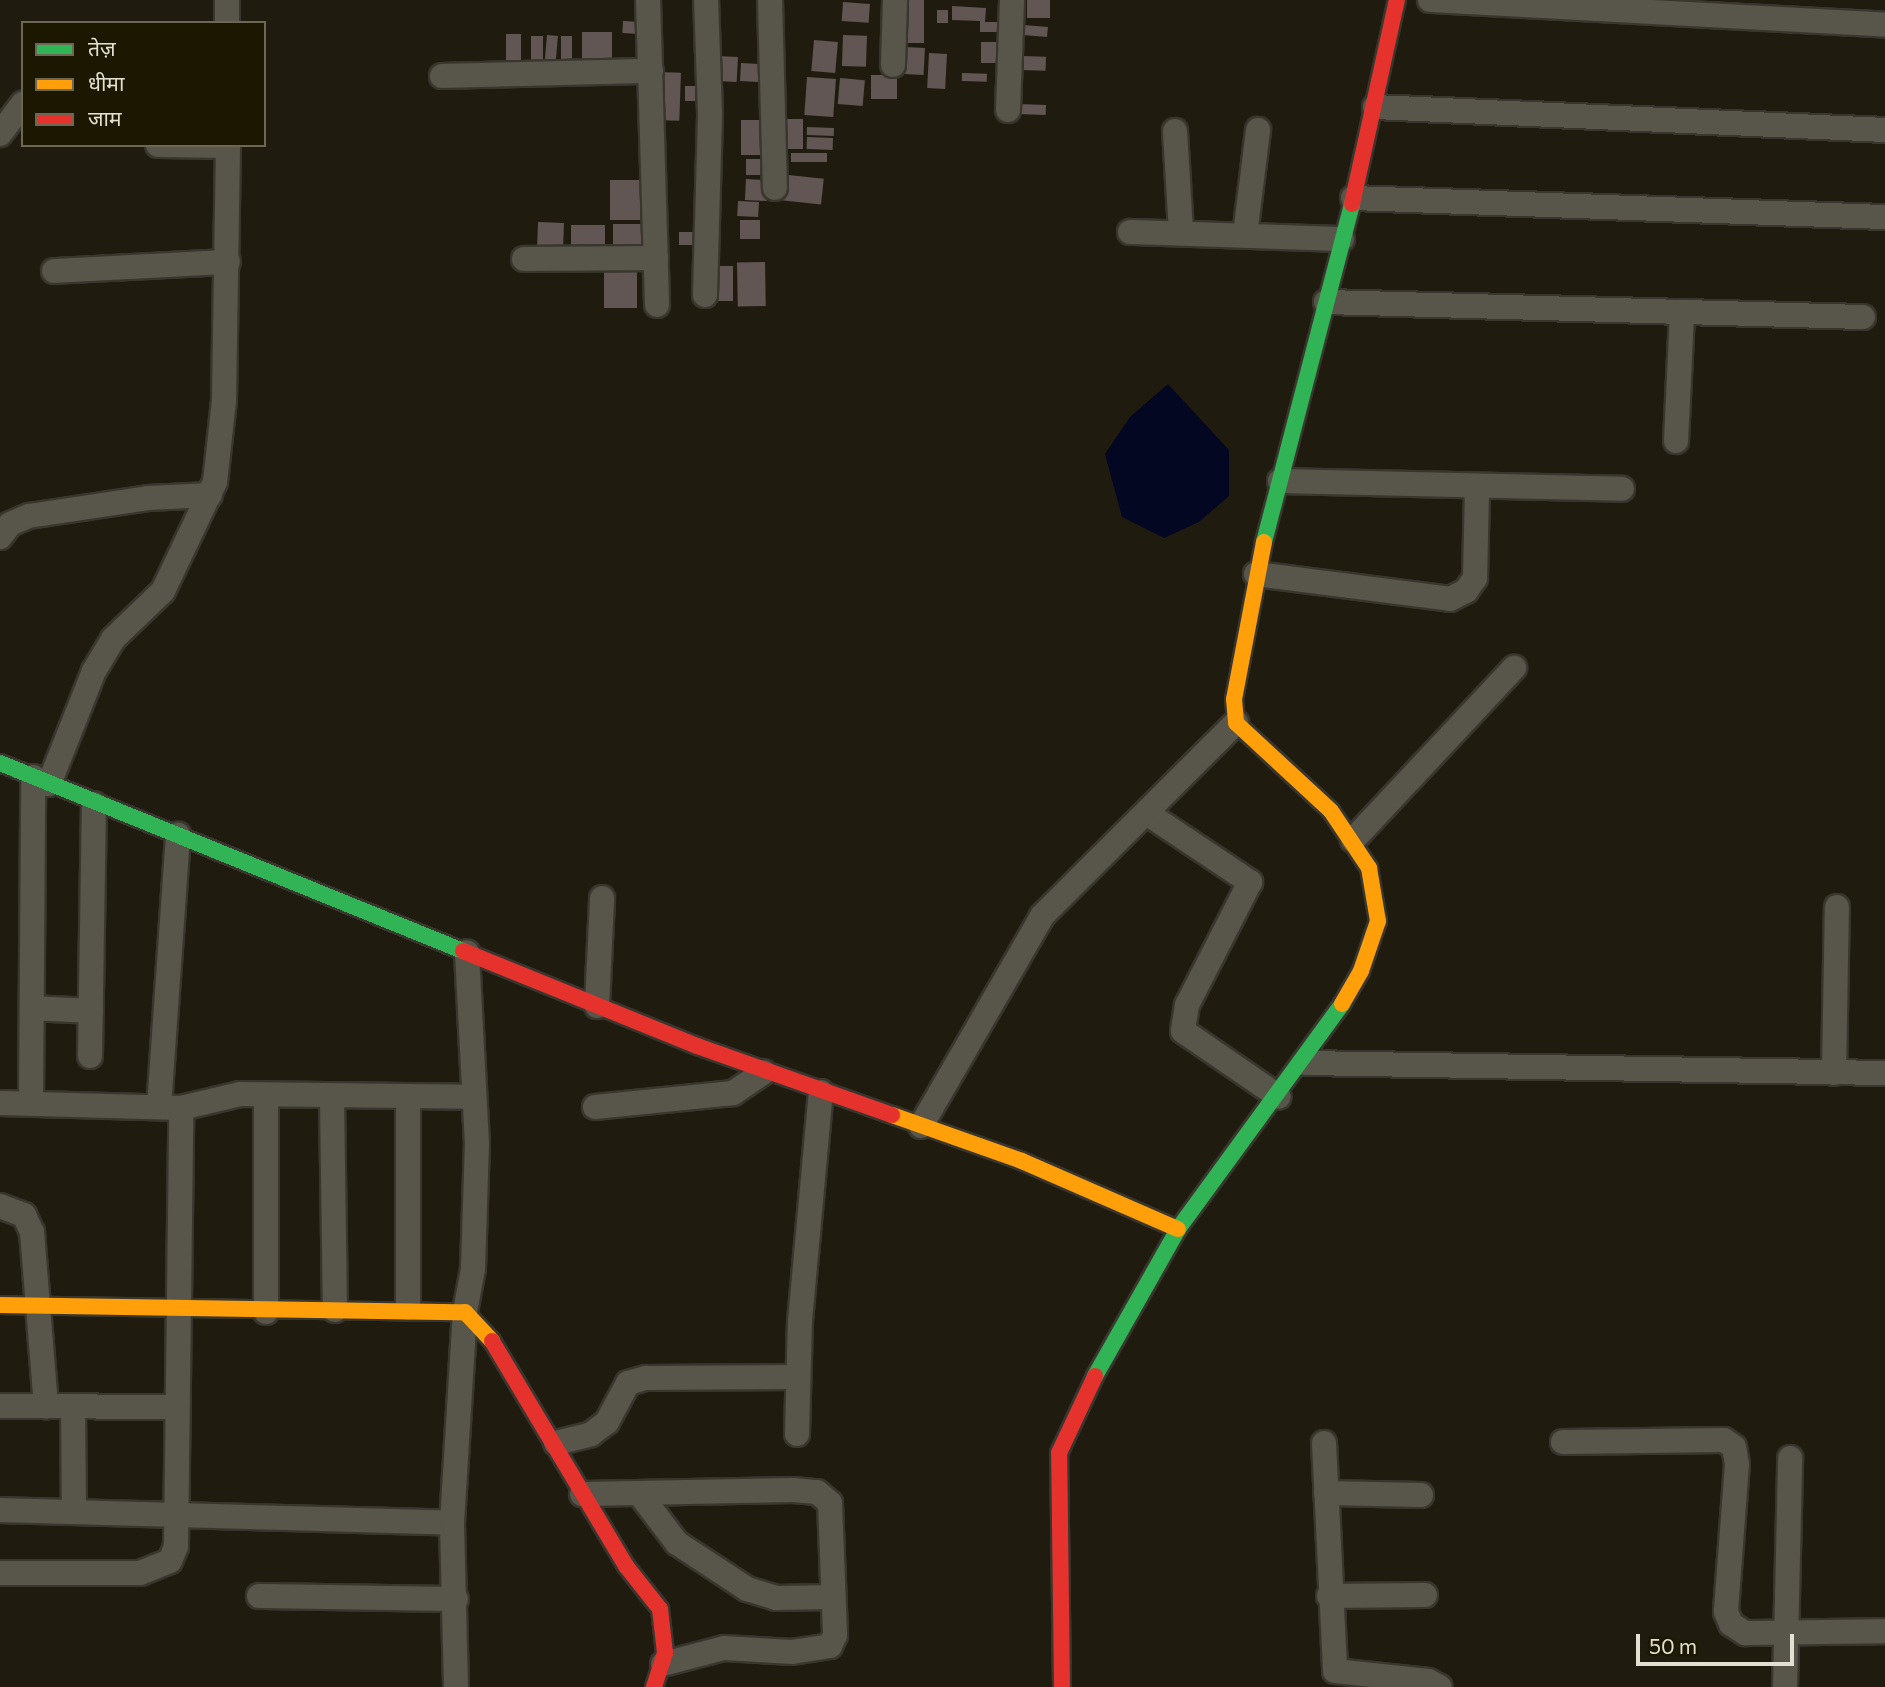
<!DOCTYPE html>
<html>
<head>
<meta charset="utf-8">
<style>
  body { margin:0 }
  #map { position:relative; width:1885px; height:1687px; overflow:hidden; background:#1f1c0f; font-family:Commissioner,"Noto Sans Devanagari",sans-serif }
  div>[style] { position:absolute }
  .water>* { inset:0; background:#030721 }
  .building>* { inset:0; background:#615653; transform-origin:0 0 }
  .roads { filter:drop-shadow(2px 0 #38362e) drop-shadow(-2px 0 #38362e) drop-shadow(0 2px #38362e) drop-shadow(0 -2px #38362e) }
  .street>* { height:24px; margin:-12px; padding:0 12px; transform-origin:12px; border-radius:12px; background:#58564b }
  .fast>* { height:16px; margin:-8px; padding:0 8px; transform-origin:8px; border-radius:8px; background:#30b455 }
  .slow>* { height:16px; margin:-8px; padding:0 8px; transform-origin:8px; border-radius:8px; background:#ff9f0a }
  .jam>* { height:16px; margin:-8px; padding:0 8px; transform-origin:8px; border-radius:8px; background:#e5322d }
  span { translate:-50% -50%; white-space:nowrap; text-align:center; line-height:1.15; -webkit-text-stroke:7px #1c1701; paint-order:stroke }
  .legend { position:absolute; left:21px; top:21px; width:245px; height:126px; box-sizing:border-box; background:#1c1701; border:2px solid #6c6755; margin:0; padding:9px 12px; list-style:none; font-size:21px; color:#e3e0d2 }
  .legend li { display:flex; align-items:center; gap:14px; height:35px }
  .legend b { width:35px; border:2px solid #6c6755 }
  .scale { position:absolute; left:1636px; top:1634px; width:158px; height:32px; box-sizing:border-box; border:4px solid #e3e0d2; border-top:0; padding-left:9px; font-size:21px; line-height:24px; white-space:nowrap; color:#e3e0d2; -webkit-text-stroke:5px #1c1701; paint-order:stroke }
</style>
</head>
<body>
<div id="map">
  <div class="water">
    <div style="clip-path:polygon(1168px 384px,1229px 450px,1229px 496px,1199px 522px,1164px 538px,1122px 517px,1105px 454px,1130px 417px)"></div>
  </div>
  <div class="building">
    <div style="left:904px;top:0;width:20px;height:43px"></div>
    <div style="left:1027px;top:0;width:23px;height:18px"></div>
    <div style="left:843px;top:2px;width:27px;height:19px;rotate:4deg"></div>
    <div style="clip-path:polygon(952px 6px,986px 8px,985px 22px,1003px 22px,1003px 32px,980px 32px,980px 21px,952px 20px)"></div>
    <div style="left:937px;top:10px;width:11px;height:13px"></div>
    <div style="left:623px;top:21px;width:22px;height:12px;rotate:3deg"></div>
    <div style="left:1024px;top:25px;width:24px;height:10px;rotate:5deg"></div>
    <div style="left:582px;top:32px;width:30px;height:36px"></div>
    <div style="left:506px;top:34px;width:15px;height:37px"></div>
    <div style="left:547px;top:35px;width:11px;height:29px;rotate:5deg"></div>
    <div style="left:843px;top:35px;width:24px;height:31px;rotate:2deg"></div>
    <div style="left:531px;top:36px;width:12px;height:34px"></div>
    <div style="left:561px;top:36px;width:11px;height:31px"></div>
    <div style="left:814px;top:40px;width:24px;height:31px;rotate:5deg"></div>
    <div style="left:981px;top:42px;width:26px;height:21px"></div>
    <div style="left:905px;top:47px;width:20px;height:27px;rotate:3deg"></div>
    <div style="left:929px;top:53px;width:18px;height:35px;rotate:3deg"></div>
    <div style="left:717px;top:56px;width:21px;height:25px;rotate:3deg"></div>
    <div style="left:1021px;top:56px;width:25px;height:14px;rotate:2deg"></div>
    <div style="left:741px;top:63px;width:18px;height:18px;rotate:3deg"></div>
    <div style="left:657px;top:72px;width:24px;height:48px;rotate:2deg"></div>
    <div style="left:962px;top:73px;width:25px;height:8px;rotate:2deg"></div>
    <div style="left:871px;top:75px;width:26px;height:24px"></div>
    <div style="left:807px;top:77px;width:29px;height:38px;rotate:4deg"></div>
    <div style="left:840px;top:78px;width:25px;height:26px;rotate:5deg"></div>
    <div style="left:701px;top:86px;width:15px;height:16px;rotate:90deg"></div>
    <div style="left:1018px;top:104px;width:28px;height:10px;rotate:2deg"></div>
    <div style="left:779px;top:119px;width:24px;height:30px"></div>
    <div style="left:741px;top:120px;width:24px;height:35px"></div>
    <div style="left:807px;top:127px;width:27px;height:8px;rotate:2deg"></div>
    <div style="left:807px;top:137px;width:26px;height:12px;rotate:2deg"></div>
    <div style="left:791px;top:153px;width:36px;height:9px"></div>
    <div style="left:746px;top:159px;width:25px;height:16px"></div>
    <div style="left:779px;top:174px;width:45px;height:26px;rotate:6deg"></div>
    <div style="left:746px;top:179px;width:22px;height:21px;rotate:3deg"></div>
    <div style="left:610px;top:180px;width:42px;height:40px"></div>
    <div style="left:738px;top:201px;width:21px;height:15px;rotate:3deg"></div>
    <div style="left:740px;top:220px;width:20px;height:19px"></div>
    <div style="left:538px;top:222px;width:26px;height:33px;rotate:2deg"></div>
    <div style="left:648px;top:224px;width:27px;height:35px;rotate:90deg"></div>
    <div style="left:571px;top:225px;width:34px;height:28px"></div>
    <div style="left:679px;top:232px;width:17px;height:13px"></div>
    <div style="left:765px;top:262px;width:44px;height:28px;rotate:89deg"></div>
    <div style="left:733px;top:266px;width:35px;height:21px;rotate:90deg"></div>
    <div style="left:604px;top:269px;width:33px;height:39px"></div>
  </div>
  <div class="roads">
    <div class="street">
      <div style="left:648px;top:0;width:305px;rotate:88.3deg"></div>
      <div style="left:770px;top:0;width:188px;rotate:88.5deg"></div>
      <div style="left:1430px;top:0;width:456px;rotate:3.1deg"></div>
      <div style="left:227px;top:23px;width:23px;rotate:-90deg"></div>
      <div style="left:893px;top:65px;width:65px;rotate:-88.2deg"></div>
      <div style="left:442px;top:76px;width:209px;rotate:-1.4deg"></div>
      <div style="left:1375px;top:107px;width:511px;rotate:2.58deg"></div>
      <div style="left:1008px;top:110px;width:110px;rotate:-87.9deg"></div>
      <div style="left:1175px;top:131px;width:102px;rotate:86.6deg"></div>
      <div style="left:0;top:134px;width:38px;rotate:-53deg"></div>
      <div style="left:158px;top:145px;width:70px;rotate:0.8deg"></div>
      <div style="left:1353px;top:198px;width:532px;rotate:2.05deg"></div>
      <div style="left:1130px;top:232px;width:212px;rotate:1.9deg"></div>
      <div style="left:1245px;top:235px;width:106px;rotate:-82.9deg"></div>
      <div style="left:524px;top:259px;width:132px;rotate:-0.4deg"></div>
      <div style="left:54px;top:271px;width:174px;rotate:-3deg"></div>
      <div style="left:705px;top:295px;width:182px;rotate:-88.4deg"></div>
      <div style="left:710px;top:113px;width:113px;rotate:-92deg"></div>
      <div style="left:1326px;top:302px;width:537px;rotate:1.6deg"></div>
      <div style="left:1676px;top:441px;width:129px;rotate:-87.3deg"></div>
      <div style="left:1280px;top:481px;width:342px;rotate:1.3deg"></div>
      <div style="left:0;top:537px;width:16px;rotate:-52deg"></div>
      <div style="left:10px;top:524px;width:21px;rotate:-23deg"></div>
      <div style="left:29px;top:516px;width:120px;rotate:-8.6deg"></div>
      <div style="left:148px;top:498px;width:62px;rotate:-2.8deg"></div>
      <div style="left:1256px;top:574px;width:196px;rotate:7.3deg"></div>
      <div style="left:1450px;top:599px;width:18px;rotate:-27deg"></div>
      <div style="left:1466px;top:591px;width:16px;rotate:-55deg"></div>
      <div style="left:1475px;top:578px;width:89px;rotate:-88.7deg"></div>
      <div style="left:49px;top:784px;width:122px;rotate:-68.3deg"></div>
      <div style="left:94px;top:671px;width:37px;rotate:-59deg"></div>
      <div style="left:113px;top:639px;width:69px;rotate:-43.8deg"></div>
      <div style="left:163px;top:591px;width:121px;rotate:-64.5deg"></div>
      <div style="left:215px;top:482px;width:82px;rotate:-83.7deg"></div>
      <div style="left:224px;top:400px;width:255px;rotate:-89.1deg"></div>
      <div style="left:1148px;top:814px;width:123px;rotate:33.7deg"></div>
      <div style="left:1250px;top:882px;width:138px;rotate:117.1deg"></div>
      <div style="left:1187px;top:1005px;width:26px;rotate:99deg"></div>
      <div style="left:1183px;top:1031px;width:116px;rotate:34.5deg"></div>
      <div style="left:1353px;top:840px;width:236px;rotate:-46.9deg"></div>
      <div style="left:597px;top:1006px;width:108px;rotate:-87.3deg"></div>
      <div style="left:32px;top:1008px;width:59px;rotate:2.9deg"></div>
      <div style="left:90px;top:1056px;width:252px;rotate:-89.1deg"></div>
      <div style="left:1305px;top:1063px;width:580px;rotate:0.99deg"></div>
      <div style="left:1834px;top:1073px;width:166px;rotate:-89deg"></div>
      <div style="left:266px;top:1095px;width:217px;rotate:90deg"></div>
      <div style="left:332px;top:1098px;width:212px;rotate:89.2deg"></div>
      <div style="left:0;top:1103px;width:181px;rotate:1.6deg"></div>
      <div style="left:181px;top:1108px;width:61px;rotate:-13.3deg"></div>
      <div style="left:240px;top:1094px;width:231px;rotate:0.7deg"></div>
      <div style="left:31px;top:1103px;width:326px;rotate:-89.6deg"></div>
      <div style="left:159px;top:1107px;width:273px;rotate:-86deg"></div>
      <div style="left:595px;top:1107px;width:139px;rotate:-5.8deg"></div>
      <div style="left:733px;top:1093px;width:37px;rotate:-34deg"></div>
      <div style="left:921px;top:1126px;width:242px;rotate:-60deg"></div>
      <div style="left:1042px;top:916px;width:274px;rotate:-44.9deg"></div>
      <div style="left:0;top:1206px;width:26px;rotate:21deg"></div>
      <div style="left:24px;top:1215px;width:19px;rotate:65deg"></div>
      <div style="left:32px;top:1232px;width:175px;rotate:85.4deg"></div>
      <div style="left:408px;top:1308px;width:210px;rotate:-90deg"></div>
      <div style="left:0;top:1406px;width:174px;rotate:0.3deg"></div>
      <div style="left:73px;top:1406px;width:106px;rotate:89.5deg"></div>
      <div style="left:797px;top:1434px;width:113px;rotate:-88.5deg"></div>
      <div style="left:800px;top:1321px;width:230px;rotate:-84.8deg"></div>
      <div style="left:1563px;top:1442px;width:161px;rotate:-0.7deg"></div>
      <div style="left:1724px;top:1440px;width:12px;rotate:35deg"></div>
      <div style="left:1734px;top:1447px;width:17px;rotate:80deg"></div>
      <div style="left:1737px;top:1464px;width:148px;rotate:94.3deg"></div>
      <div style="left:1726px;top:1612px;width:13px;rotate:67deg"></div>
      <div style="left:1731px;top:1624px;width:17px;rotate:33deg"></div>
      <div style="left:1745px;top:1633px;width:140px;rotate:-0.8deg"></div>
      <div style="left:556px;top:1443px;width:36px;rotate:-14deg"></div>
      <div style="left:591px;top:1434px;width:20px;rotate:-37deg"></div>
      <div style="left:607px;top:1422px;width:44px;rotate:-61.7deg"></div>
      <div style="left:628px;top:1383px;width:19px;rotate:-16deg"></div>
      <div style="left:646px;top:1378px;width:151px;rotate:-0.4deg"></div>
      <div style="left:1324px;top:1443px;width:228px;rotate:87.2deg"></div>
      <div style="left:1335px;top:1671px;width:94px;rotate:6.1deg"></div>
      <div style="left:1428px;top:1681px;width:13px;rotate:27deg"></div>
      <div style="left:639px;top:1493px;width:63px;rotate:52.8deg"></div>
      <div style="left:677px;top:1543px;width:84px;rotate:33.3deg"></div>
      <div style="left:747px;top:1589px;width:30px;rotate:17deg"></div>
      <div style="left:776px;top:1598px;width:57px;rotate:-1deg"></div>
      <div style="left:1326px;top:1493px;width:95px;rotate:1.2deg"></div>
      <div style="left:582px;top:1494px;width:211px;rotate:-1.1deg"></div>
      <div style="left:793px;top:1490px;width:24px;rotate:5deg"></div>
      <div style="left:817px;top:1492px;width:17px;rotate:40deg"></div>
      <div style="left:830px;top:1503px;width:132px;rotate:87.8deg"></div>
      <div style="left:835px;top:1635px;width:12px;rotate:114deg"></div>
      <div style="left:830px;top:1646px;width:38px;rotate:171deg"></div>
      <div style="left:792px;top:1652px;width:68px;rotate:-176.6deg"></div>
      <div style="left:724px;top:1648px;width:63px;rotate:165.3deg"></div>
      <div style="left:0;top:1510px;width:452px;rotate:1.6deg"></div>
      <div style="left:0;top:1573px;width:140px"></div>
      <div style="left:140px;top:1573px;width:32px;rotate:-22deg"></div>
      <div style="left:170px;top:1561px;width:16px;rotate:-68deg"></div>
      <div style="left:176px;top:1546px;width:438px;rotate:-89.3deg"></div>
      <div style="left:259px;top:1596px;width:197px;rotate:0.9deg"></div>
      <div style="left:1329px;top:1596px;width:96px;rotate:-0.6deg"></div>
      <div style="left:456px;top:1687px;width:164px;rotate:-91.4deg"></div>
      <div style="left:452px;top:1523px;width:211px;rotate:-86.5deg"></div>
      <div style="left:465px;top:1312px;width:44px;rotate:-79.5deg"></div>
      <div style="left:473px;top:1269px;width:125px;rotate:-88.2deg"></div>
      <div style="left:477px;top:1144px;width:192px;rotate:-93deg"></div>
      <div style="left:1785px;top:1687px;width:229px;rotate:-88.7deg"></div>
    </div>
    <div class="fast">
      <div style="left:1264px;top:542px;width:349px;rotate:-75.4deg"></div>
      <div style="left:0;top:763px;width:500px;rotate:22.1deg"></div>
      <div style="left:1095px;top:1376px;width:169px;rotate:-60.5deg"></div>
      <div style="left:1178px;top:1229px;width:278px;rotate:-53.9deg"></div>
    </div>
    <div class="slow">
      <div style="left:1264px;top:542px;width:160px;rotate:100.8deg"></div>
      <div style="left:1234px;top:699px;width:24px;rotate:85deg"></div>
      <div style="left:1236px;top:723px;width:129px;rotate:42.8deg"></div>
      <div style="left:1331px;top:811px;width:69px;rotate:56.3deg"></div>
      <div style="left:1369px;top:868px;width:54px;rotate:80.4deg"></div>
      <div style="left:1378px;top:921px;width:53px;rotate:108.8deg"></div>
      <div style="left:1361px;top:971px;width:38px;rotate:120deg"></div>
      <div style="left:892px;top:1115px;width:138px;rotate:19.5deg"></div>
      <div style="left:1022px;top:1161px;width:170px;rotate:23.6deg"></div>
      <div style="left:0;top:1305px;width:465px;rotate:0.9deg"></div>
      <div style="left:465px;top:1312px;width:40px;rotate:47deg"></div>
    </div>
    <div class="jam">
      <div style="left:1352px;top:204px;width:209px;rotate:-77.6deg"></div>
      <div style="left:463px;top:951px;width:253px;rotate:22.1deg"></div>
      <div style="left:697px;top:1046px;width:207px;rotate:19.5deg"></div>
      <div style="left:492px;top:1341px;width:262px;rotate:59.2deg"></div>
      <div style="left:626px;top:1566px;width:55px;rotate:51.7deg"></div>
      <div style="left:660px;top:1609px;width:44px;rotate:83.5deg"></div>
      <div style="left:665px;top:1653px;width:36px;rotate:108deg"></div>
      <div style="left:1062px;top:1687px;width:234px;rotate:-90.7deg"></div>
      <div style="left:1059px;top:1453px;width:85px;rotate:-64.9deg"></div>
    </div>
  </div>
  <ul class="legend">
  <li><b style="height:9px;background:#30b455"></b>तेज़</li>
  <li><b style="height:9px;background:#ff9f0a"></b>धीमा</li>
  <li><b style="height:9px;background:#e5322d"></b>जाम</li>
  </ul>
  <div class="scale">50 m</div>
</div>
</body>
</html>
